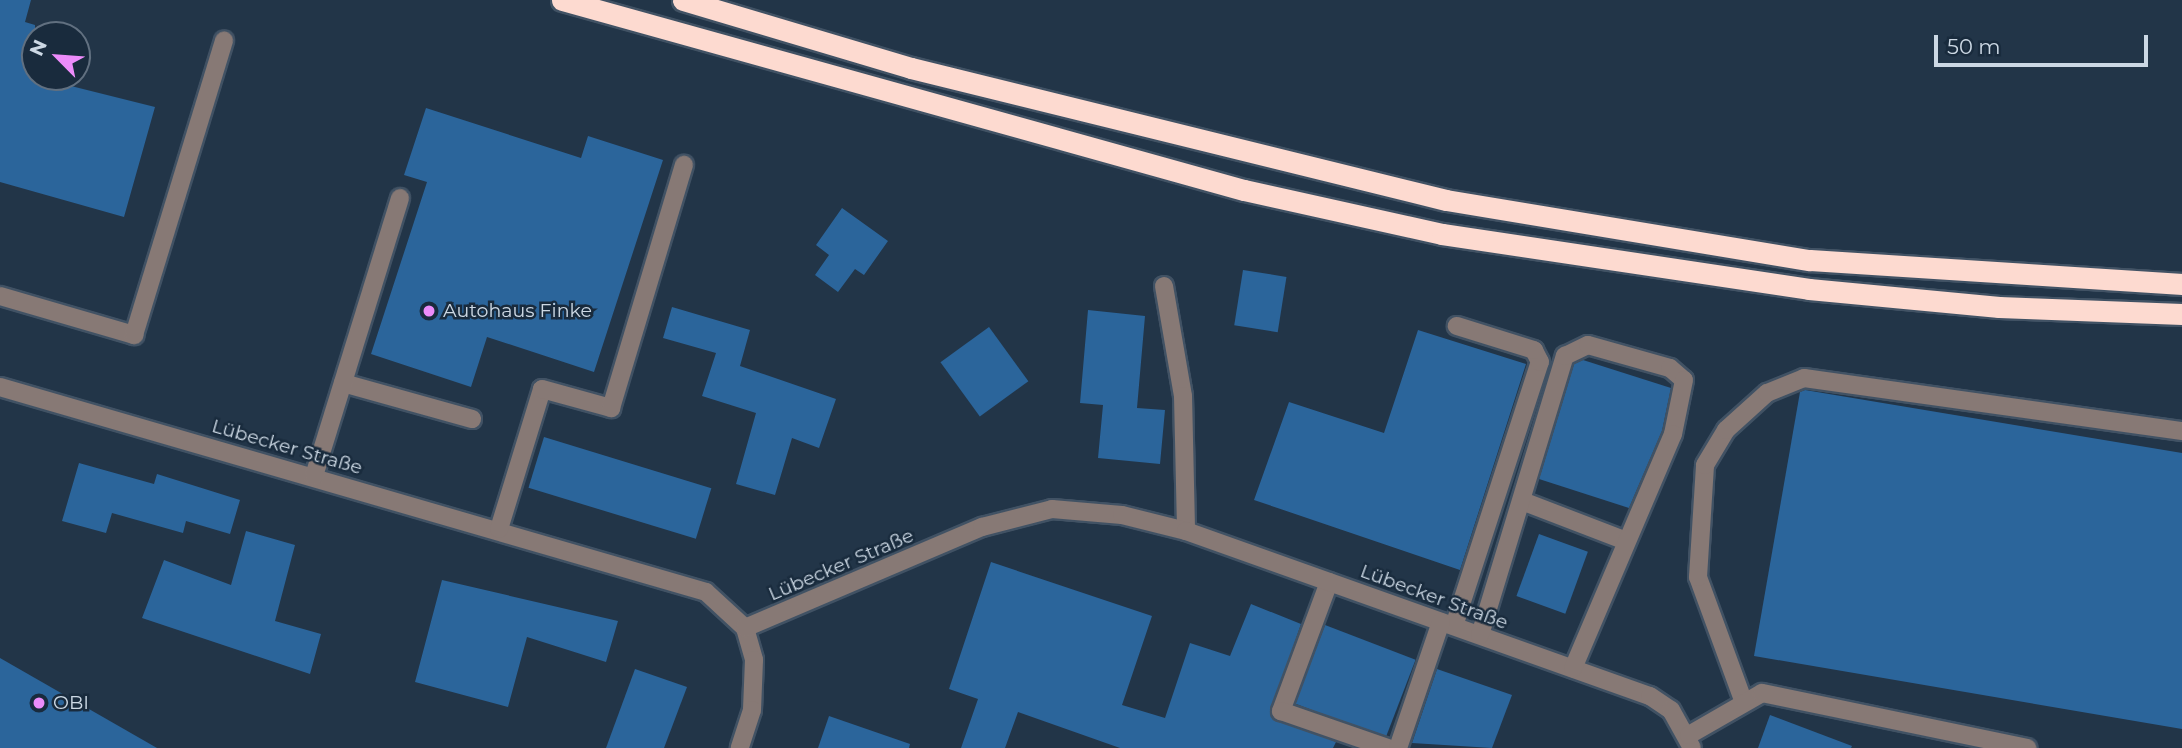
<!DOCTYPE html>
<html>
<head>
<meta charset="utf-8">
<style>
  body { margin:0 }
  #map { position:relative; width:2182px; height:748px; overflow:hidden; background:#223548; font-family:Montserrat,sans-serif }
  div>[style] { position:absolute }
  .building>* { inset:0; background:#2b659b; transform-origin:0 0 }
  .roads { filter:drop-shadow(2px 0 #415264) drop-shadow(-2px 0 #415264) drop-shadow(0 2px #415264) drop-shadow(0 -2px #415264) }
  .minor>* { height:18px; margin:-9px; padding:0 9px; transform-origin:9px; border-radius:9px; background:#877975 }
  .highway>* { height:21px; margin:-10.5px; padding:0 10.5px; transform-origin:10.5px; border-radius:10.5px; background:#fddad0 }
  .dots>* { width:19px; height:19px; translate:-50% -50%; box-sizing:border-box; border:4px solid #192b3d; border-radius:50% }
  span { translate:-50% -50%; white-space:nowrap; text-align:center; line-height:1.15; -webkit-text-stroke:5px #192b3d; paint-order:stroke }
  .poi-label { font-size:19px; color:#ccd8e4 }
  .left { translate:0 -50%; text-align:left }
  .street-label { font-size:19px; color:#ccd8e4 }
  .north { position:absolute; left:21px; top:21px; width:70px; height:70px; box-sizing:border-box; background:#192b3d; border:2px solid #617080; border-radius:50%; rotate:295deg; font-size:19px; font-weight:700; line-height:28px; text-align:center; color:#ccd8e4 }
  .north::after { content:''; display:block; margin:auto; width:24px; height:32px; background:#ec8cfa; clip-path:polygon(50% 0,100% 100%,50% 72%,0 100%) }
  .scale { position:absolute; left:1934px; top:35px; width:214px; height:32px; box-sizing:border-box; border:4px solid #ccd8e4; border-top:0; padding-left:9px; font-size:21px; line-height:24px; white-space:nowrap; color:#ccd8e4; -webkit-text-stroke:5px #192b3d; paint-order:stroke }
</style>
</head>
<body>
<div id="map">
  <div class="building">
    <div style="clip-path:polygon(0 0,31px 0,25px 22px,35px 25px,35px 77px,155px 107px,124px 217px,0 182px)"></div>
    <div style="clip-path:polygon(426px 108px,581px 158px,588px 136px,663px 160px,594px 372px,487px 337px,471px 387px,371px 354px,427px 182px,404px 175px)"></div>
    <div style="clip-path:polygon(842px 208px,888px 241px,864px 275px,855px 269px,838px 292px,815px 275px,829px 255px,816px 245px)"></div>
    <div style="left:1243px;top:270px;width:44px;height:56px;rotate:9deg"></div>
    <div style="clip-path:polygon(672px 307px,750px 330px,740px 366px,836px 399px,819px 448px,792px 438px,775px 495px,736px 484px,756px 413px,702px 396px,716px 353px,663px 338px)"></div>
    <div style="clip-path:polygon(1088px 310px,1145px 316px,1137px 408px,1165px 410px,1160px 464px,1098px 458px,1103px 405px,1080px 403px)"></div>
    <div style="left:989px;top:327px;width:67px;height:60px;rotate:54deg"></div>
    <div style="clip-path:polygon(1418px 330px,1526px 364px,1460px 570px,1254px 500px,1289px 402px,1384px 433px)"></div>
    <div style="clip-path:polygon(1583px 360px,1671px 388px,1662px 431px,1629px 508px,1539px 479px,1574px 364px)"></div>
    <div style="clip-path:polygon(1805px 390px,2182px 453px,2182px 729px,1754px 656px,1800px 392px)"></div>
    <div style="left:544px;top:437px;width:175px;height:53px;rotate:17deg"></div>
    <div style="clip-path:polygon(79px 463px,154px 484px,157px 474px,240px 500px,230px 534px,186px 521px,183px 533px,112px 513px,106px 533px,62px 521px)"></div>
    <div style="clip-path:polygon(246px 531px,295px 545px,275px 621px,321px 634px,310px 674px,142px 618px,164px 560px,231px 585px)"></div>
    <div style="left:1539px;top:534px;width:52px;height:66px;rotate:20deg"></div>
    <div style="clip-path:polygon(991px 562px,1152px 616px,1122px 705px,1165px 718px,1190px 643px,1230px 656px,1251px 604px,1301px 624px,1270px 714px,1336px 742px,1333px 748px,1120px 748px,1018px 712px,1005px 748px,961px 748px,978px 699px,949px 689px)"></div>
    <div style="clip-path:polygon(442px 580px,618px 621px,606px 662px,527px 637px,508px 707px,415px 682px)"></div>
    <div style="left:1325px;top:625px;width:97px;height:84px;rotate:21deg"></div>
    <div style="clip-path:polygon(0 658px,157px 748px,0 748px)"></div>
    <div style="clip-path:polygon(635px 669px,687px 687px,664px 748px,606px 748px)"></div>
    <div style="clip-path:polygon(1437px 669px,1512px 695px,1492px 748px,1412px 743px)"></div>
    <div style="clip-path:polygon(1770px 715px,1852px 746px,1851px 748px,1758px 748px)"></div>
    <div style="clip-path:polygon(829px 716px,910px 744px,909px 748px,818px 748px)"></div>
  </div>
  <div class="roads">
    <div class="minor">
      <div style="left:1164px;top:286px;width:112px;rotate:80.2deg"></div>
      <div style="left:1183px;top:396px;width:135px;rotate:88.7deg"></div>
      <div style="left:0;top:296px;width:140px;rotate:16.2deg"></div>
      <div style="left:134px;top:335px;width:308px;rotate:-73deg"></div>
      <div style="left:343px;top:383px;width:134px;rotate:15.6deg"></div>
      <div style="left:0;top:387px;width:735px;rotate:16.19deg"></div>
      <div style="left:706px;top:592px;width:53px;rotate:42.7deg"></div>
      <div style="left:745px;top:628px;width:33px;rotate:74deg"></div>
      <div style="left:754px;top:660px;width:50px;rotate:92.3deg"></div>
      <div style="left:752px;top:710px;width:40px;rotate:108deg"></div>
      <div style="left:314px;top:476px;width:291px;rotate:-72.8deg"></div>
      <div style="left:1522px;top:501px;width:111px;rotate:21deg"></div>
      <div style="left:499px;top:529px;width:146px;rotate:-72.9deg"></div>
      <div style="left:542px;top:389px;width:72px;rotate:15.4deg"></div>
      <div style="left:611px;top:408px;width:254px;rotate:-73.3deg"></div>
      <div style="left:1329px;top:582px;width:138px;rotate:110.4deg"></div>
      <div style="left:1281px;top:711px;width:113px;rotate:19.1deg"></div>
      <div style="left:1454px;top:626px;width:278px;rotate:-72deg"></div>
      <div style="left:1540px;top:362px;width:13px;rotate:-117deg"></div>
      <div style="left:1534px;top:350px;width:81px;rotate:-162.7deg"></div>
      <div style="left:745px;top:628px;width:258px;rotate:-23.1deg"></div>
      <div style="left:982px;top:527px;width:72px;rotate:-14.4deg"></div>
      <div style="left:1052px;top:509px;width:70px;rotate:4.9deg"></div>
      <div style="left:1122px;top:515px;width:66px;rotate:14deg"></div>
      <div style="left:1186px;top:531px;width:492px;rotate:19.6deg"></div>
      <div style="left:1650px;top:696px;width:25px;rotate:34deg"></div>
      <div style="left:1671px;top:710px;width:43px;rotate:61.1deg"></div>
      <div style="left:1480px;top:635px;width:292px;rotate:-73.1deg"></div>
      <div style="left:1565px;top:356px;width:25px;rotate:-26deg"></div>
      <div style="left:1588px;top:345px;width:85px;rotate:15.7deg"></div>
      <div style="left:1670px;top:368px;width:18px;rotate:41deg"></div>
      <div style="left:1684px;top:380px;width:55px;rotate:101.5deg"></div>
      <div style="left:1673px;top:434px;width:255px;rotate:113.1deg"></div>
      <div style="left:1743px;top:700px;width:131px;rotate:-110.1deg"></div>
      <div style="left:1698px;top:577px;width:112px;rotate:-86.4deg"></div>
      <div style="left:1705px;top:465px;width:41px;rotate:-59deg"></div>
      <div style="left:1726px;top:430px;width:55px;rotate:-42.1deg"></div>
      <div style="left:1767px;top:393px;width:40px;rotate:-22deg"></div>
      <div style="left:1804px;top:378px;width:382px;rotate:8deg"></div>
      <div style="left:1689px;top:735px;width:84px;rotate:-29.9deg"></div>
      <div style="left:1762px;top:693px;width:271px;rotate:11.7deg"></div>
      <div style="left:1398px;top:748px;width:133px;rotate:-71.2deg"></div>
    </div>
    <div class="highway">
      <div style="left:562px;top:0;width:708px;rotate:15.57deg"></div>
      <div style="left:1244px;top:190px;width:203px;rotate:12.5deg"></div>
      <div style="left:1442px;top:234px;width:371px;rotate:8.5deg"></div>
      <div style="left:1809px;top:289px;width:191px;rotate:5.4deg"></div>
      <div style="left:1999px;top:307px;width:183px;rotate:2.2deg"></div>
      <div style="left:683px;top:0;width:238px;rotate:16.6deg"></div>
      <div style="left:911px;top:68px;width:551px;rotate:13.86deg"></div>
      <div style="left:1446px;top:200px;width:369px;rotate:9.4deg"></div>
      <div style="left:1810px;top:260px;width:373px;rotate:3.7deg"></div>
    </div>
  </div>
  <div class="dots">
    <div style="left:429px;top:311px;background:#ec8cfa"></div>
    <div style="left:39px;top:703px;background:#ec8cfa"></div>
  </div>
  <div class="poi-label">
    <span class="left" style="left:443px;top:311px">Autohaus Finke</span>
    <span class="left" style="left:53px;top:703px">OBI</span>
  </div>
  <div class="street-label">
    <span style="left:287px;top:447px;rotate:16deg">Lübecker Straße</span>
    <span style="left:841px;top:565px;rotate:-23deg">Lübecker Straße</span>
    <span style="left:1434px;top:597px;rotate:20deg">Lübecker Straße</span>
  </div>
  <div class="north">N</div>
  <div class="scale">50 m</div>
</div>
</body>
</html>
